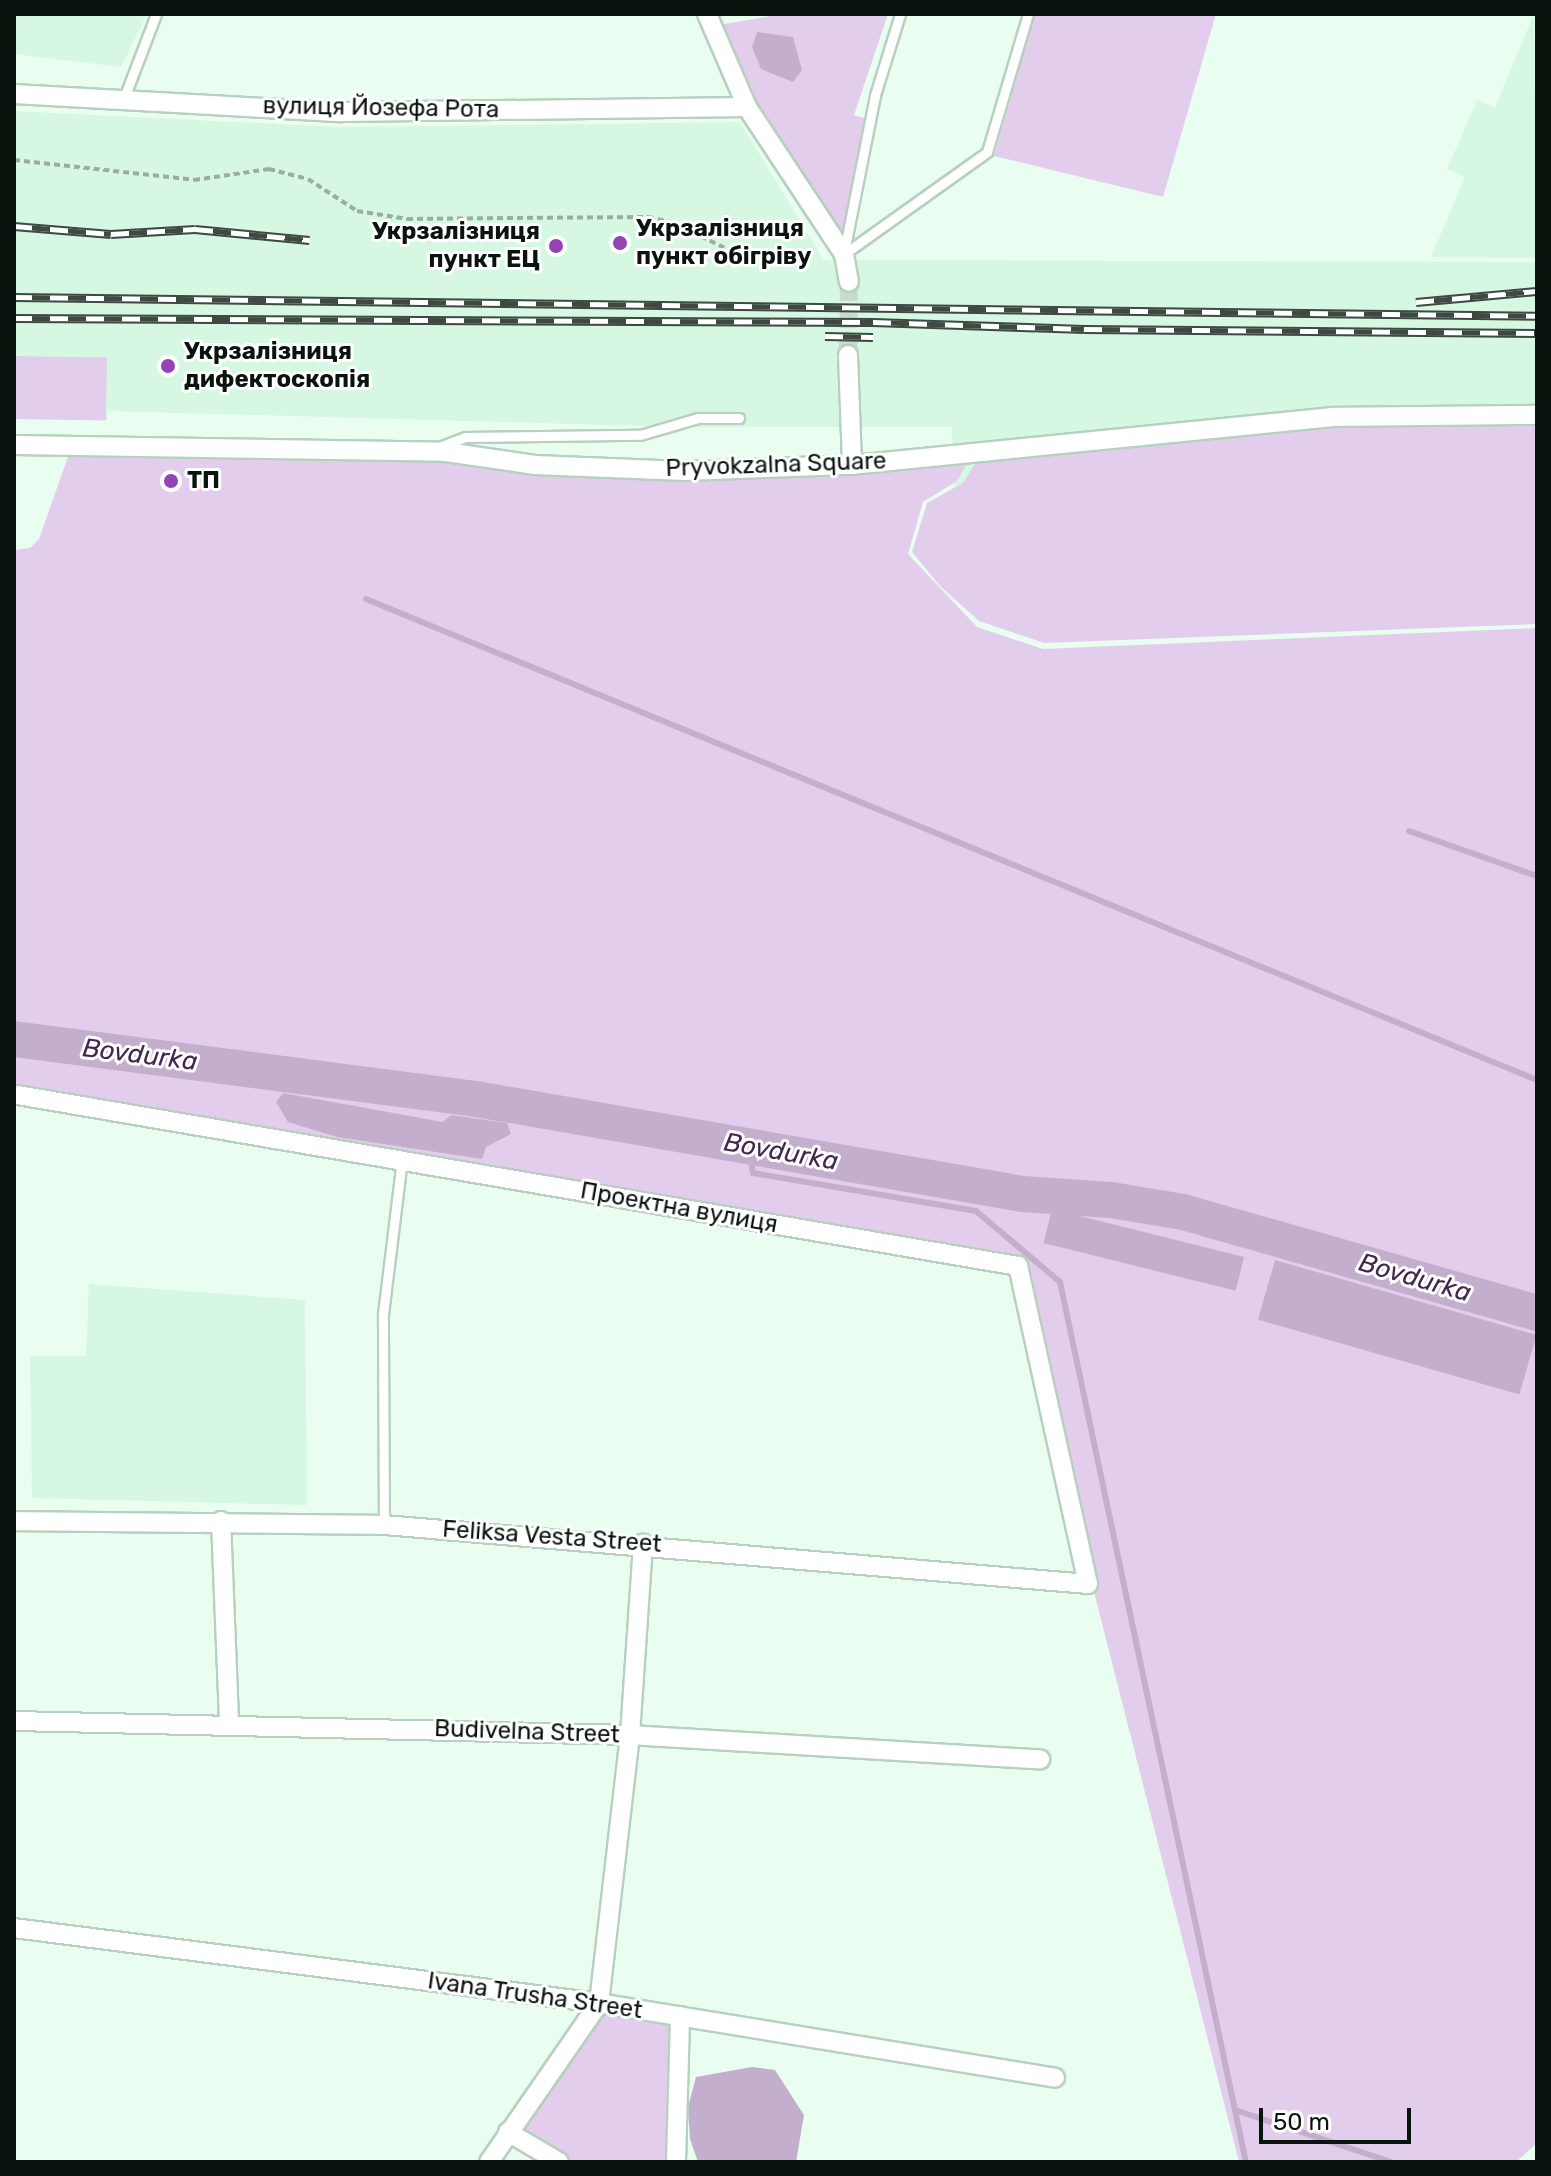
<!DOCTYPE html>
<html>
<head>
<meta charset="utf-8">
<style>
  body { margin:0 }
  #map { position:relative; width:1551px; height:2176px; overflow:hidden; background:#e9fef0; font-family:Rubik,sans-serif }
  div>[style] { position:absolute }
  .built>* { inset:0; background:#d6f8e2 }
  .green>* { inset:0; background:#e2ceec; transform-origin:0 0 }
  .water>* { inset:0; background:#c3afcd; transform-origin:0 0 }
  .stream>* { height:6px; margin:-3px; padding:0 3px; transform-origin:3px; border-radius:3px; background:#c3afcd }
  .river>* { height:36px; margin:-18px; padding:0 18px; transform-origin:18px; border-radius:18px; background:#c3afcd }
  .street-tunnel>* { height:18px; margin-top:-9px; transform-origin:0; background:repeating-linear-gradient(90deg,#c8dbce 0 18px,transparent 0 27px) }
  .path>* { height:4px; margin-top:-2px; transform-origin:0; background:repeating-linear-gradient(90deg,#9bada1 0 6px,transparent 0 10px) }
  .roads { filter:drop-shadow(2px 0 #b7d0bf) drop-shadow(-2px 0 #b7d0bf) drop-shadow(0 2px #b7d0bf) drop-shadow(0 -2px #b7d0bf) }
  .lane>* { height:9px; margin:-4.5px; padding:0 4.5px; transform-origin:4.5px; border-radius:4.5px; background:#fff }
  .street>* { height:18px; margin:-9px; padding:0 9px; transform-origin:9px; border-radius:9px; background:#fff }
  .rail>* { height:9px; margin-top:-4.5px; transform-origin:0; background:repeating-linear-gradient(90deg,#fff 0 18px,#3d4941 0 36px); box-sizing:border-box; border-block:2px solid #3d4941 }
  .dots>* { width:22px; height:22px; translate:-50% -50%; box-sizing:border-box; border:4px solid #fff; border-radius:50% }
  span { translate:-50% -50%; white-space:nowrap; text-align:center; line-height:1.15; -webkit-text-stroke:6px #fff; paint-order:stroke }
  .street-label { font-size:24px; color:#0a140e }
  .poi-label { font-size:24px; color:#0a140e; font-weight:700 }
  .left { translate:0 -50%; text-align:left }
  .right { translate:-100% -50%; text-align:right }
  .water-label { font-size:26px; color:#42264f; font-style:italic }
  .frame { position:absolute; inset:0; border:16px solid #0a140e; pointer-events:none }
  .scale { position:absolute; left:1259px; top:2108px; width:152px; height:36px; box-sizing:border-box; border:4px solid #0a140e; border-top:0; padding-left:10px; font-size:24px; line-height:28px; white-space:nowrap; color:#0a140e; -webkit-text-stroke:6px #fff; paint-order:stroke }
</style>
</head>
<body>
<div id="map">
  <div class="built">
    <div style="clip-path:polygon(14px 14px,147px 14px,121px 67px,14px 54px)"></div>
    <div style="clip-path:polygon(1534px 14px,1537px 258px,1431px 257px,1465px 177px,1447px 169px,1477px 100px,1495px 107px)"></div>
    <div style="clip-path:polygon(14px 111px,340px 127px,740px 122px,824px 260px,1537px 262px,1537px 485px,956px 568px,952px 427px,677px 427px,108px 411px,107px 420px,14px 419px)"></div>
    <div style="clip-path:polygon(89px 1284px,305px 1300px,307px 1505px,32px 1498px,30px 1356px,86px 1356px)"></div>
  </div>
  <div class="green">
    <div style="clip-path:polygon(783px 14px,888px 14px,854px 115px,870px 120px,844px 254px,794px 185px,713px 26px)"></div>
    <div style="clip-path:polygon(1035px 14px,1216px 14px,1163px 197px,994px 156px)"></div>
    <div style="left:14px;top:356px;width:93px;height:63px;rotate:1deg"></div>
    <div style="clip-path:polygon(1537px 422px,1537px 624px,1044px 643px,979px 621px,940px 586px,912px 552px,927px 503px,963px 483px,976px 462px,1333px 424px)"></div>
    <div style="clip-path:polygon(69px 454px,431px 458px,534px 471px,968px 462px,957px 481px,923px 502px,908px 554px,977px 627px,1043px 649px,1537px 628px,1537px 2143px,1516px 2162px,1239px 2162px,1092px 1584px,1020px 1261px,14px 1084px,14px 550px,30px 548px,39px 539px)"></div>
    <div style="clip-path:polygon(604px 2008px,674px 2020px,670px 2162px,570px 2162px,517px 2130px)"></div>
  </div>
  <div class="water">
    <div style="clip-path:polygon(757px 32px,793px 37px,802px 70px,793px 82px,761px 69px,752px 47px)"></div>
    <div style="clip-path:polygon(283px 1093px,443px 1122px,451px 1115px,507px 1123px,511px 1134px,486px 1147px,482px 1159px,337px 1137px,288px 1122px,276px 1102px)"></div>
    <div style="left:1052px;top:1209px;width:198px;height:35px;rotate:14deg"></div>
    <div style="left:1275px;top:1260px;width:272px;height:62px;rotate:16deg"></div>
    <div style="clip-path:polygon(752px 2067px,775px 2070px,804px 2115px,796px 2162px,698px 2162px,690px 2139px,688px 2107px,696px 2077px)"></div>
  </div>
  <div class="stream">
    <div style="left:366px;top:599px;width:1266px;rotate:22.33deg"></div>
    <div style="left:1409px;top:831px;width:136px;rotate:19.4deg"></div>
    <div style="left:749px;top:1146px;width:27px;rotate:82deg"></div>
    <div style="left:753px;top:1173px;width:226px;rotate:9.7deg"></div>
    <div style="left:976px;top:1211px;width:110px;rotate:40.2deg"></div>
    <div style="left:1060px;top:1282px;width:899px;rotate:78.07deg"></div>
    <div style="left:1235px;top:2110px;width:164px;rotate:18.4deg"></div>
  </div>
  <div class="river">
    <div style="left:14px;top:1039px;width:466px;rotate:7.4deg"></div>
    <div style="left:476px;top:1099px;width:555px;rotate:9.85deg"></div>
    <div style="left:1023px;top:1194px;width:88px;rotate:3.9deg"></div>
    <div style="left:1111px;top:1200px;width:73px;rotate:9.5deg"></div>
    <div style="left:1183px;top:1212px;width:368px;rotate:15.9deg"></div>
  </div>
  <div class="street-tunnel">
    <div style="left:848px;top:355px;width:73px;rotate:-89.2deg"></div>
  </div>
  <div class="path">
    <div style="left:14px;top:160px;width:181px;rotate:6.3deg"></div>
    <div style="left:194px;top:180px;width:76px;rotate:-8.3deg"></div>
    <div style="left:269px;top:169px;width:40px;rotate:14.4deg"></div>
    <div style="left:308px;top:179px;width:59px;rotate:33.1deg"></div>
    <div style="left:357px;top:211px;width:51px;rotate:9.1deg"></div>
    <div style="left:407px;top:219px;width:241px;rotate:-0.5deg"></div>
    <div style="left:648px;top:217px;width:27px;rotate:13deg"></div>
    <div style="left:674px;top:223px;width:64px;rotate:26.2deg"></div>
  </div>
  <div class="roads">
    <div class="lane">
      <div style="left:124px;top:98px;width:90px;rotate:-69.1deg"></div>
      <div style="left:844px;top:252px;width:160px;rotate:-78.8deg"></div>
      <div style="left:875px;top:95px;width:85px;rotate:-72.8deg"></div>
      <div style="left:844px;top:254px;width:176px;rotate:-35.5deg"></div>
      <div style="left:987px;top:152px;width:144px;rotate:-73.5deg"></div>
      <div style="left:434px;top:449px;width:34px;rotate:-21deg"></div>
      <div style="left:466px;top:437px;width:174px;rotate:-0.7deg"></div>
      <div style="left:640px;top:435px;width:60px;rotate:-16.3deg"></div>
      <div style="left:698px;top:418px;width:41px"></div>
      <div style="left:384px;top:1525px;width:211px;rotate:-90.3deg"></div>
      <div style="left:383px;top:1314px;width:155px;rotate:-83deg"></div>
    </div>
    <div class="street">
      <div style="left:707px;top:14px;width:101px;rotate:66.7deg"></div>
      <div style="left:747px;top:107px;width:176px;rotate:56.6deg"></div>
      <div style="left:844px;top:254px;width:28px;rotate:80deg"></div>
      <div style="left:14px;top:94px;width:327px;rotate:3.2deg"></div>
      <div style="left:341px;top:112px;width:406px;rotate:-0.7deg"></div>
      <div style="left:848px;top:355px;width:110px;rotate:87.9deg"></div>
      <div style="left:14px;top:445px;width:432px;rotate:0.9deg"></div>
      <div style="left:446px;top:452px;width:90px;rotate:8.3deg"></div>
      <div style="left:535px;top:465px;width:150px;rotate:2.3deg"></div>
      <div style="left:685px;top:471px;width:167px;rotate:-2.1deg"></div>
      <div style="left:852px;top:465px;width:482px;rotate:-5.7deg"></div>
      <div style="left:1332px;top:417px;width:205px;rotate:-0.6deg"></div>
      <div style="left:14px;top:1521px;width:370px;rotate:0.6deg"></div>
      <div style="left:384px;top:1525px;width:706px;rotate:4.79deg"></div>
      <div style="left:1088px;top:1584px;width:326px;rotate:-102.4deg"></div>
      <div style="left:1018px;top:1266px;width:1015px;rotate:-170.3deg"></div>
      <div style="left:221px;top:1521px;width:203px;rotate:87.7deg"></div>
      <div style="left:14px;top:1721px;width:616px;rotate:1.3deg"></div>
      <div style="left:630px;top:1735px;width:411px;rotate:3.4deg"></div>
      <div style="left:14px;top:1928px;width:590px;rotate:7.31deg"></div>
      <div style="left:599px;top:2003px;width:462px;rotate:9.3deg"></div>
      <div style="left:508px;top:2132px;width:59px;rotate:30.5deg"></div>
      <div style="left:489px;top:2162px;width:193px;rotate:-55.3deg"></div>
      <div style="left:599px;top:2003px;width:270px;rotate:-83.4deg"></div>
      <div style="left:630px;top:1735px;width:192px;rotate:-86.1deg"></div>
      <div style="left:676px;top:2162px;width:146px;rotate:-88.4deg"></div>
    </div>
  </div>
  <div class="rail">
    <div style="left:14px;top:226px;width:97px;rotate:4.7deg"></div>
    <div style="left:111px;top:234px;width:84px;rotate:-3.4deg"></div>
    <div style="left:195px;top:229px;width:115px;rotate:5.5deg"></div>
    <div style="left:14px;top:297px;width:1523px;rotate:0.71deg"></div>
    <div style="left:1416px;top:302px;width:121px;rotate:-5.2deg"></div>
    <div style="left:14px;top:318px;width:859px;rotate:0.27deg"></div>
    <div style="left:873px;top:322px;width:211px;rotate:1.9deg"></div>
    <div style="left:1084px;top:329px;width:453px;rotate:0.5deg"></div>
    <div style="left:825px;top:336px;width:48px;rotate:1.2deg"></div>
  </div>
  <div class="dots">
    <div style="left:620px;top:243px;background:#9343b3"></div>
    <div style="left:556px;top:246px;background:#9343b3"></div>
    <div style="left:168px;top:366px;background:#9343b3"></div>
    <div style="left:171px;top:481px;background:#9343b3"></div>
  </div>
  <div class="street-label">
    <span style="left:381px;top:108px;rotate:1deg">вулиця Йозефа Рота</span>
    <span style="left:776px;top:465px;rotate:-2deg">Pryvokzalna Square</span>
    <span style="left:679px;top:1208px;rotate:10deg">Проектна вулиця</span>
    <span style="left:552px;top:1537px;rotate:4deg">Feliksa Vesta Street</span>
    <span style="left:527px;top:1732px;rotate:2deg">Budivelna Street</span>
    <span style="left:535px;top:1996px;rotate:8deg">Ivana Trusha Street</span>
  </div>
  <div class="poi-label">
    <span class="left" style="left:636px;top:243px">Укрзалізниця<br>пункт обігріву</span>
    <span class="right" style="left:540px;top:246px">Укрзалізниця<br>пункт ЕЦ</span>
    <span class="left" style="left:184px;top:366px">Укрзалізниця<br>дифектоскопія</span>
    <span class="left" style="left:187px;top:481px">ТП</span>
  </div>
  <div class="water-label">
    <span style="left:140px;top:1055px;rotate:7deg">Bovdurka</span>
    <span style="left:781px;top:1152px;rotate:10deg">Bovdurka</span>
    <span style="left:1415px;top:1278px;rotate:16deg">Bovdurka</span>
  </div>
  <div class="frame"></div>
  <div class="scale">50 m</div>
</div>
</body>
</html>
